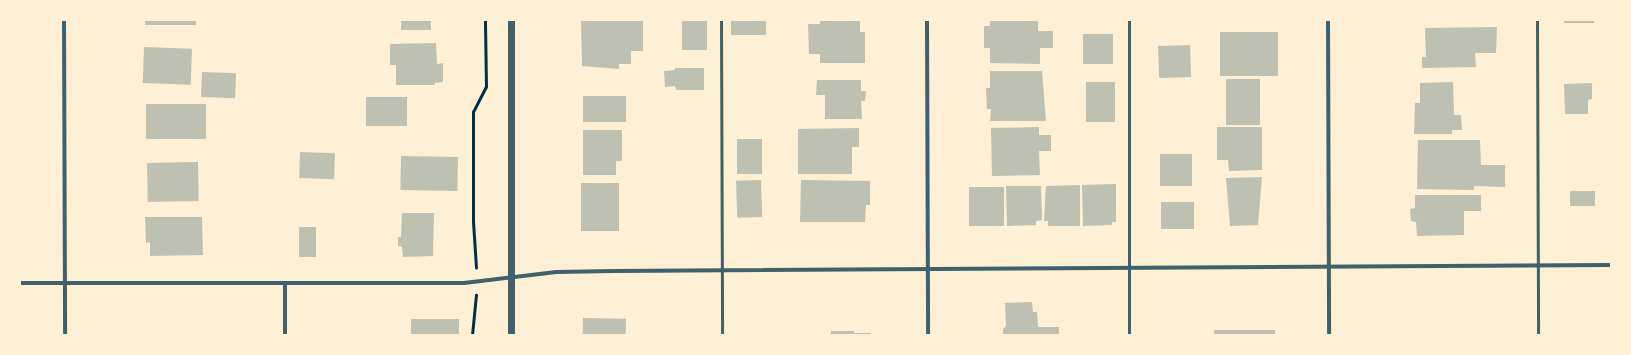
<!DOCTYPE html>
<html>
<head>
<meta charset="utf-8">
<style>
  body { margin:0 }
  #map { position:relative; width:1631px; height:355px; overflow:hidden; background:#fdf0d5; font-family:Commissioner,sans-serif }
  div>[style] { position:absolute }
  .building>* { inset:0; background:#bec0b2; transform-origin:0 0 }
  .path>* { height:2.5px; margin:-1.25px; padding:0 1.25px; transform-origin:1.25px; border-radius:1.25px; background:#003049 }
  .service>* { height:3px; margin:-1.5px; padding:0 1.5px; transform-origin:1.5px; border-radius:1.5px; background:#3f606c }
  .minor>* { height:4px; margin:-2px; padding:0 2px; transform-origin:2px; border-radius:2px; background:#3f606c }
  .tertiary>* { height:7px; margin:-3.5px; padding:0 3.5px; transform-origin:3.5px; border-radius:3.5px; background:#3f606c }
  span { translate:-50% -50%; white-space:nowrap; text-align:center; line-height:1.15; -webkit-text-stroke:4px #fdf0d5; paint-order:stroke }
  .frame { position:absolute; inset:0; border:21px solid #fdf0d5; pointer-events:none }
</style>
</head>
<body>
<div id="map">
  <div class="building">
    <div style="left:145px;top:20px;width:51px;height:5px"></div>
    <div style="left:401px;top:20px;width:30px;height:10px"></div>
    <div style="clip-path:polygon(581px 20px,643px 20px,643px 51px,631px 51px,631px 64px,619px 64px,619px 69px,582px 66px)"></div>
    <div style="left:682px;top:20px;width:25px;height:30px"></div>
    <div style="left:731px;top:20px;width:35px;height:15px"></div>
    <div style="clip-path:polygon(820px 20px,860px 20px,860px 32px,865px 32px,865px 63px,820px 63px,820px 54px,809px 54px,808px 24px,820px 24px)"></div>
    <div style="clip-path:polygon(990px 20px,1038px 20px,1038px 31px,1053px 31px,1053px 48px,1040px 48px,1040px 64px,990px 63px,990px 48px,984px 48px,984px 26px,990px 26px)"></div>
    <div style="left:1564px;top:20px;width:30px;height:3px"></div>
    <div style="clip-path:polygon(1497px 27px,1496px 53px,1475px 53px,1476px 67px,1422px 68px,1422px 57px,1426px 57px,1425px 28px)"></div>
    <div style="left:1220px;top:32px;width:58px;height:44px"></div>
    <div style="left:1113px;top:34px;width:30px;height:30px;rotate:90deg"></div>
    <div style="clip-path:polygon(436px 43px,437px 64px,443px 63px,443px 82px,435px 83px,435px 85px,396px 85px,396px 65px,390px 65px,390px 44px)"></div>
    <div style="left:1190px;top:45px;width:32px;height:32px;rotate:88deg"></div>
    <div style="left:144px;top:47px;width:48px;height:36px;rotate:2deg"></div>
    <div style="clip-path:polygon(675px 68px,704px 68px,704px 90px,676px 90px,675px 86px,665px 87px,664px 71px,675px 70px)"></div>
    <div style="clip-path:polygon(990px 71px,1042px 71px,1046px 121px,990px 121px,991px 109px,987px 109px,986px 88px,990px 88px)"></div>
    <div style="left:202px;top:72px;width:34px;height:25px;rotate:2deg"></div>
    <div style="left:1226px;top:79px;width:34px;height:46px"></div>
    <div style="clip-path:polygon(817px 80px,861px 80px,861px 91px,866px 91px,865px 101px,861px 101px,862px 119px,825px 119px,825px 95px,816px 95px)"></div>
    <div style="left:1115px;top:82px;width:40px;height:29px;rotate:90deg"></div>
    <div style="clip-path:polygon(1453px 82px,1454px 115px,1461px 115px,1462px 130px,1452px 130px,1452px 134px,1414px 134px,1415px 103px,1420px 103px,1420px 83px)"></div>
    <div style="clip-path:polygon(1592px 83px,1592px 99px,1588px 100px,1588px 114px,1565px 114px,1564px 84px)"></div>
    <div style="left:626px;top:96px;width:26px;height:43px;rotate:90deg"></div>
    <div style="left:366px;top:97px;width:41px;height:29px"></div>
    <div style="left:206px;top:104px;width:35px;height:60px;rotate:90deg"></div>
    <div style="clip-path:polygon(1039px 127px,1039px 135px,1051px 135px,1051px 151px,1039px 151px,1040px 175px,992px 176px,991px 128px)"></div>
    <div style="clip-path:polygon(1217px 127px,1262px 127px,1262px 170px,1229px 171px,1228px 160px,1217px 160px)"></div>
    <div style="clip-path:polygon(859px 128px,859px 147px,852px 147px,852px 174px,798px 174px,798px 129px)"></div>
    <div style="clip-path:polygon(583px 130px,622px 130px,622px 161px,616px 161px,616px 175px,583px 175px)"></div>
    <div style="left:737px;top:139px;width:25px;height:35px"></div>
    <div style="clip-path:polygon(1418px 140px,1480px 140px,1481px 165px,1505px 165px,1505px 187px,1474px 186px,1474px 190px,1417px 189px)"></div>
    <div style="left:300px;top:152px;width:35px;height:26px;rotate:2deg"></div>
    <div style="left:1192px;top:154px;width:32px;height:32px;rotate:90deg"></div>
    <div style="left:401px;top:156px;width:57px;height:34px;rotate:1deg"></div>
    <div style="left:198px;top:162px;width:39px;height:51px;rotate:89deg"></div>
    <div style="clip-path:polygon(1262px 177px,1258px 225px,1230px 226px,1226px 178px)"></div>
    <div style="left:761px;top:180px;width:37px;height:25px;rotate:88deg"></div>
    <div style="clip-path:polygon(801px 180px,870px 181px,870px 205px,866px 205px,865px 222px,800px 222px)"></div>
    <div style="left:581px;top:183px;width:38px;height:48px"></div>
    <div style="clip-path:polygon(1116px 184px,1116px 222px,1112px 222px,1112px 225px,1083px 226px,1082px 185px)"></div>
    <div style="clip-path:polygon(1080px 185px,1080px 226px,1048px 226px,1048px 221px,1044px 221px,1046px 186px)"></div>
    <div style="clip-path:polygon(1006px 186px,1041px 186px,1042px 220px,1036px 221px,1036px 225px,1007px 226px)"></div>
    <div style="left:1004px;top:187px;width:39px;height:35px;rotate:90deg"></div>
    <div style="left:1570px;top:191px;width:25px;height:15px"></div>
    <div style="clip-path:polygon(1415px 195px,1481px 195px,1481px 211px,1464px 211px,1464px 235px,1417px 236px,1416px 222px,1411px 221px,1410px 209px,1415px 208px)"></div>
    <div style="left:1161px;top:202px;width:33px;height:27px"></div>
    <div style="clip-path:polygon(402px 213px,434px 213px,433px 256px,403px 257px,402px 247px,398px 246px,398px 237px,401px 237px)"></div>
    <div style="clip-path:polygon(145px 217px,202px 217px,203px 255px,150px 256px,150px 242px,146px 243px)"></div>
    <div style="left:299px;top:227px;width:17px;height:30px"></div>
    <div style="clip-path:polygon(1032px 302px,1033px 312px,1037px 312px,1038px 327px,1059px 327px,1059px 335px,1003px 335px,1003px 329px,1006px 326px,1005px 303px)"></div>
    <div style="left:583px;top:318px;width:43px;height:17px;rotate:1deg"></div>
    <div style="left:459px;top:319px;width:16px;height:48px;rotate:90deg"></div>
    <div style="left:1214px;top:330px;width:61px;height:5px"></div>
    <div style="clip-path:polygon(831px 331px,854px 331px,854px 333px,871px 333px,871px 335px,831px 335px)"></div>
  </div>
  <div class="path">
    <div style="left:476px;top:268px;width:47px;rotate:-93.7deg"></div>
    <div style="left:473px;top:221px;width:109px;rotate:-90deg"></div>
    <div style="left:473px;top:112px;width:28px;rotate:-63deg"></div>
    <div style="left:486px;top:87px;width:67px;rotate:-90.9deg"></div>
    <div style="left:472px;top:335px;width:40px;rotate:-84.3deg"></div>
  </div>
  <div class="service">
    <div style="left:721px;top:20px;width:315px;rotate:89.8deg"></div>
    <div style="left:1129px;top:20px;width:315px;rotate:90deg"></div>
    <div style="left:1537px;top:20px;width:315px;rotate:89.8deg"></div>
  </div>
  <div class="minor">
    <div style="left:64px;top:20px;width:315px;rotate:89.8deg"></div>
    <div style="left:927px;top:20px;width:315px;rotate:89.8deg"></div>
    <div style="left:1328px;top:20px;width:315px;rotate:89.8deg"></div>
    <div style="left:20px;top:283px;width:444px"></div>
    <div style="left:464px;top:283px;width:93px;rotate:-6.8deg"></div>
    <div style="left:556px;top:272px;width:58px;rotate:-1deg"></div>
    <div style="left:614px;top:271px;width:997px;rotate:-0.34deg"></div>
    <div style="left:285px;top:284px;width:51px;rotate:90deg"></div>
  </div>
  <div class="tertiary">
    <div style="left:511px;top:20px;width:315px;rotate:90deg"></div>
  </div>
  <div class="frame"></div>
</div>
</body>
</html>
